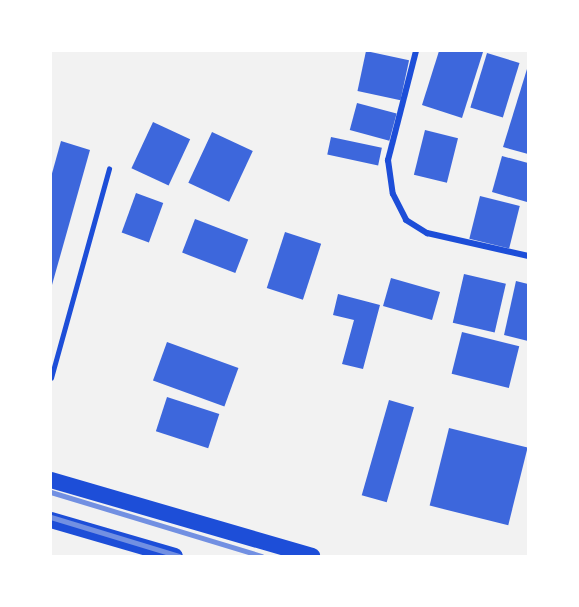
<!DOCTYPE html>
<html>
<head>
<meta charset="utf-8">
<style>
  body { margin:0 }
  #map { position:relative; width:579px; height:607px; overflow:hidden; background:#f2f2f2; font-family:Raleway,sans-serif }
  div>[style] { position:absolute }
  .building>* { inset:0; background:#3d67dc; transform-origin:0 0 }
  .service>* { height:4.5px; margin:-2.25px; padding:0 2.25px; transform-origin:2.25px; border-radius:2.25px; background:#1d4ed8 }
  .minor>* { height:6px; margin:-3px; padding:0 3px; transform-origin:3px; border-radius:3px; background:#1d4ed8 }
  .trunk>* { height:16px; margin:-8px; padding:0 8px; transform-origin:8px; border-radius:8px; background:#1d4ed8 }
  .rail>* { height:4.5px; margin:-2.25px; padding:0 2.25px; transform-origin:2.25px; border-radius:2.25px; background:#7290e2 }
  span { translate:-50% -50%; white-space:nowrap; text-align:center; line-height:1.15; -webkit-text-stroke:6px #fff; paint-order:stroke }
  .frame { position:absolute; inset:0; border:52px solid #fff; pointer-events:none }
</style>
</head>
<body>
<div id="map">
  <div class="building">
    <div style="left:366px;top:51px;width:44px;height:41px;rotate:12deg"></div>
    <div style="clip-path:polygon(439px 51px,483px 52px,462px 118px,422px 105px)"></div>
    <div style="left:487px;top:53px;width:34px;height:57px;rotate:17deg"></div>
    <div style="clip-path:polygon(527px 69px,528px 70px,528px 154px,503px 147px)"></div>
    <div style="left:357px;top:103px;width:41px;height:28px;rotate:15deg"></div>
    <div style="left:153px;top:122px;width:41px;height:51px;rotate:25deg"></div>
    <div style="left:425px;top:130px;width:34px;height:46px;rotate:14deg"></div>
    <div style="left:212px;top:132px;width:45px;height:56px;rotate:25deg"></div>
    <div style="left:331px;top:137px;width:52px;height:18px;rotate:12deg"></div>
    <div style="clip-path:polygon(61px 141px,90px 150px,52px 285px,51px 177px)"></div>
    <div style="clip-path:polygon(502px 156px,528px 163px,527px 202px,492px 192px)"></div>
    <div style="left:136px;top:193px;width:29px;height:42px;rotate:20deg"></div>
    <div style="left:480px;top:196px;width:41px;height:44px;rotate:14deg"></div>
    <div style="left:195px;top:219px;width:57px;height:36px;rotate:21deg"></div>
    <div style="left:285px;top:232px;width:38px;height:59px;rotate:18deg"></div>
    <div style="left:464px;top:274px;width:43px;height:50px;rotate:13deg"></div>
    <div style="left:391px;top:278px;width:51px;height:29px;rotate:16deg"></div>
    <div style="clip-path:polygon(516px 281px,528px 284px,528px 341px,504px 335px)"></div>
    <div style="clip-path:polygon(338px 294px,380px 305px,363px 369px,342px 364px,354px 320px,333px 315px)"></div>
    <div style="left:462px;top:332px;width:59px;height:43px;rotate:14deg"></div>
    <div style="left:167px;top:342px;width:76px;height:41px;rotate:20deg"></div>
    <div style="left:167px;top:397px;width:55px;height:36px;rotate:18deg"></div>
    <div style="left:389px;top:400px;width:26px;height:99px;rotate:16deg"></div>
    <div style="left:449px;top:428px;width:81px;height:80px;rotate:14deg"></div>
  </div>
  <div class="service">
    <div style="left:51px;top:378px;width:217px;rotate:-74.5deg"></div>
  </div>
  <div class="minor">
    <div style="left:416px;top:51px;width:113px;rotate:104.4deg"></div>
    <div style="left:388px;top:160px;width:34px;rotate:82deg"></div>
    <div style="left:393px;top:194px;width:29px;rotate:63deg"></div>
    <div style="left:406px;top:220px;width:25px;rotate:32deg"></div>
    <div style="left:427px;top:233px;width:104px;rotate:12.8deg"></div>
  </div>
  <div class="trunk">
    <div style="left:51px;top:480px;width:272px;rotate:16.2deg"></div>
    <div style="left:51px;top:520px;width:129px;rotate:16.2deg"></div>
  </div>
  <div class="rail">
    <div style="left:51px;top:492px;width:220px;rotate:16.9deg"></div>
    <div style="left:51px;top:517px;width:134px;rotate:16.9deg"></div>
  </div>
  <div class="frame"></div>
</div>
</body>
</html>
